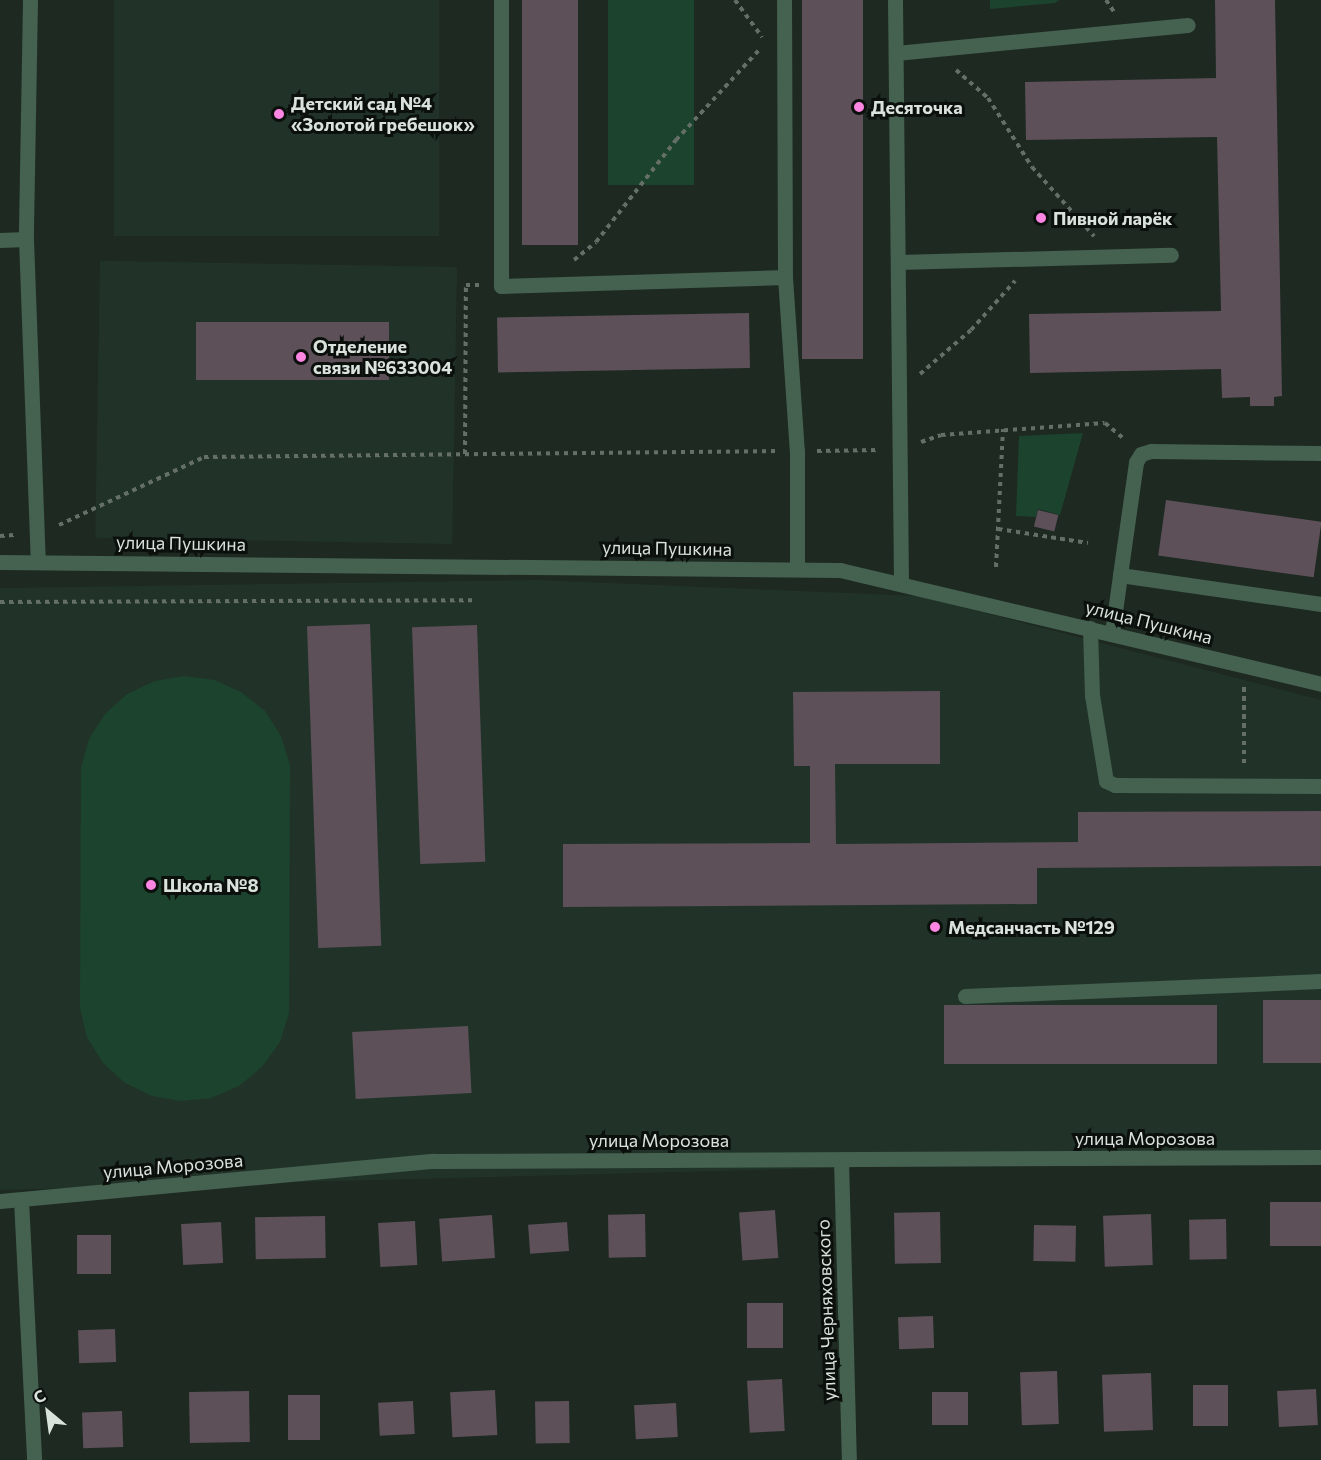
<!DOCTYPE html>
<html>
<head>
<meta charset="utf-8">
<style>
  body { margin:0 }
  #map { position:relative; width:1321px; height:1460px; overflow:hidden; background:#1d2921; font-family:Commissioner,sans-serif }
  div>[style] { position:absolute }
  .built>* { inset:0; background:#213328; transform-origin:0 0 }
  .green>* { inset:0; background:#1c432d; transform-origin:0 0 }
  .building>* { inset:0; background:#5d5059; transform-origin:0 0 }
  .path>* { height:4px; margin-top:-2px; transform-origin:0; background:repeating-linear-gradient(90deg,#646f67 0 4.5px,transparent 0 9px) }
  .service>* { height:15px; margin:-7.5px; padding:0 7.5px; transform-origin:7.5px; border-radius:7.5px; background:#456150 }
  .minor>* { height:15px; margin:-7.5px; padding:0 7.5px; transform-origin:7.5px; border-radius:7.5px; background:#456150 }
  .dots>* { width:16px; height:16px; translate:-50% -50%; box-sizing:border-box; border:3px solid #0b100c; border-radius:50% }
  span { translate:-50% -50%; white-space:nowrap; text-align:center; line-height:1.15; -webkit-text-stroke:6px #0b100c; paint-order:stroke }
  .poi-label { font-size:18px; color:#dae2dc; font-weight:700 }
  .left { translate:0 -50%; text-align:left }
  .street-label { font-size:18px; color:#dae2dc }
  .north { position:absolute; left:18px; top:1382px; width:60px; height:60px; -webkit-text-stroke:4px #0b100c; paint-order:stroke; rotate:331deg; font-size:16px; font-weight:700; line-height:24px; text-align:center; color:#dae2dc }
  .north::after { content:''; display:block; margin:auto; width:21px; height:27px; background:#dae2dc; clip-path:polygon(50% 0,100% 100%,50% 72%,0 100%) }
</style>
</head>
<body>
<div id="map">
  <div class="built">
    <div style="left:114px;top:0;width:325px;height:236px"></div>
    <div style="left:457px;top:267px;width:277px;height:357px;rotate:91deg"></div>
    <div style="clip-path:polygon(536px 580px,919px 596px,1321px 700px,1321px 1155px,0 1190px,0 588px)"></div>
  </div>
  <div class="green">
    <div style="left:608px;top:0;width:86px;height:185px"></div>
    <div style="clip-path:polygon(990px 0,1059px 0,1055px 3px,990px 9px)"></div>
    <div style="clip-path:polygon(1083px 433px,1060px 515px,1038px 509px,1036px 517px,1016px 516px,1019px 436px)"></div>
    <div style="clip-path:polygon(184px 676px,214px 680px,241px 692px,265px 711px,281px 736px,290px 765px,289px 1013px,280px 1042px,262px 1067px,239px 1086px,211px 1098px,181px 1101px,152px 1096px,125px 1083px,103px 1063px,87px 1037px,80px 1008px,81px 768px,89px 739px,105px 714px,127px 694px,155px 681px)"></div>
  </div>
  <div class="building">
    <div style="left:522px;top:0;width:56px;height:245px"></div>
    <div style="left:802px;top:0;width:61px;height:359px"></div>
    <div style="clip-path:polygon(1215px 0,1275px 0,1282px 396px,1274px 397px,1274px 406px,1250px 406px,1250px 397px,1222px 398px,1221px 369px,1030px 373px,1029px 314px,1221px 311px,1217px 137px,1026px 140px,1025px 82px,1216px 78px)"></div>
    <div style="left:749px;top:313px;width:55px;height:252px;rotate:89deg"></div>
    <div style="left:196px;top:322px;width:193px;height:58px"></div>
    <div style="left:1166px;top:500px;width:157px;height:56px;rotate:8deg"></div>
    <div style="left:1038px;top:510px;width:21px;height:17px;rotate:14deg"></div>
    <div style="left:370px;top:624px;width:322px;height:63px;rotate:88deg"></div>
    <div style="left:477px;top:625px;width:237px;height:65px;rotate:88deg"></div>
    <div style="clip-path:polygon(940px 691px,940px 764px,835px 764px,836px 844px,1078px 842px,1078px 812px,1321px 811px,1321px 866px,1037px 868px,1037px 904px,563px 907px,563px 844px,810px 843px,810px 766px,794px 766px,793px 692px)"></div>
    <div style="left:1263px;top:1000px;width:58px;height:63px"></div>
    <div style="left:1217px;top:1005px;width:59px;height:273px;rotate:90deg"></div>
    <div style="left:468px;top:1026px;width:67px;height:116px;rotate:87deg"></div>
    <div style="left:1321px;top:1202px;width:44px;height:51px;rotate:90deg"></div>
    <div style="left:775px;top:1210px;width:48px;height:36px;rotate:86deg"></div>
    <div style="left:940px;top:1212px;width:51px;height:46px;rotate:89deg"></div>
    <div style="left:645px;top:1214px;width:43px;height:37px;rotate:89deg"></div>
    <div style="left:1151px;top:1214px;width:51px;height:48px;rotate:88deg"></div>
    <div style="left:492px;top:1215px;width:43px;height:53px;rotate:86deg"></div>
    <div style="left:325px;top:1216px;width:42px;height:70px;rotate:89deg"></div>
    <div style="left:1226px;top:1219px;width:40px;height:37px;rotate:89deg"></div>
    <div style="left:415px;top:1221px;width:44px;height:37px;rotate:87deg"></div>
    <div style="left:221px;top:1222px;width:41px;height:40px;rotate:87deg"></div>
    <div style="left:567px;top:1222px;width:29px;height:39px;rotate:86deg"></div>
    <div style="left:1034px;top:1225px;width:42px;height:36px;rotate:1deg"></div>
    <div style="left:77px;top:1235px;width:34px;height:39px"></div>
    <div style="left:747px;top:1303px;width:36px;height:45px"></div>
    <div style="left:933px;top:1316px;width:32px;height:35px;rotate:88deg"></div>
    <div style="left:115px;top:1329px;width:33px;height:37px;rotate:88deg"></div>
    <div style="left:1057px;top:1371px;width:53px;height:37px;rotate:88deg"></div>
    <div style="left:1151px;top:1373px;width:57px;height:49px;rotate:88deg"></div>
    <div style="left:782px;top:1379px;width:52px;height:35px;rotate:87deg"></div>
    <div style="left:1193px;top:1385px;width:35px;height:41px"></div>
    <div style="left:1316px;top:1389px;width:36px;height:39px;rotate:87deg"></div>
    <div style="left:495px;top:1390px;width:45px;height:45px;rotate:87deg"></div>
    <div style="left:249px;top:1391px;width:51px;height:60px;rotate:89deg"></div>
    <div style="left:932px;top:1392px;width:36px;height:33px"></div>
    <div style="left:288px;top:1395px;width:32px;height:45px"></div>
    <div style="left:413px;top:1401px;width:33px;height:35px;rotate:87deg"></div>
    <div style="left:569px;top:1401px;width:42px;height:34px;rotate:89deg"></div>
    <div style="left:676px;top:1403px;width:34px;height:42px;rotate:87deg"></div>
    <div style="left:122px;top:1411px;width:36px;height:40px;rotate:88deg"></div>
  </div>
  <div class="path">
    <div style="left:735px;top:0;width:46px;rotate:53.9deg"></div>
    <div style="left:1106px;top:0;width:14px;rotate:56deg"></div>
    <div style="left:956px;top:70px;width:43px;rotate:41.2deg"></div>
    <div style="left:988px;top:98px;width:82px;rotate:57.5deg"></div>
    <div style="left:1032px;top:167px;width:93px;rotate:48.1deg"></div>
    <div style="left:574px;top:260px;width:28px;rotate:-39deg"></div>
    <div style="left:596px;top:242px;width:130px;rotate:-51.9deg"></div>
    <div style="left:676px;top:140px;width:125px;rotate:-47.3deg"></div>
    <div style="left:920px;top:374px;width:67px;rotate:-40.8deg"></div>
    <div style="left:971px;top:330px;width:66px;rotate:-48.1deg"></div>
    <div style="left:921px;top:442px;width:21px;rotate:-19deg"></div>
    <div style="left:941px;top:435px;width:164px;rotate:-4.2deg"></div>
    <div style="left:1105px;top:423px;width:25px;rotate:40deg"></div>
    <div style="left:817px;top:451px;width:62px;rotate:-0.9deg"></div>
    <div style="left:465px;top:454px;width:169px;rotate:-89.7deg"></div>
    <div style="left:466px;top:285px;width:13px"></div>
    <div style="left:59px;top:525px;width:160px;rotate:-25.1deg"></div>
    <div style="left:204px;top:457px;width:573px;rotate:-0.6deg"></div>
    <div style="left:998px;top:529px;width:91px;rotate:8.8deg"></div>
    <div style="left:0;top:536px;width:14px;rotate:-4deg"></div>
    <div style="left:996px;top:567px;width:138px;rotate:-87.1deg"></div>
    <div style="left:0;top:602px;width:472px;rotate:-0.2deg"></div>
    <div style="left:1244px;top:687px;width:76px;rotate:90deg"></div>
  </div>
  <div class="service">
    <div style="left:501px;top:0;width:286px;rotate:90deg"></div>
    <div style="left:501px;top:286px;width:284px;rotate:-1.8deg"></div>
    <div style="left:785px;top:277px;width:277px;rotate:-90.2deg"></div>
    <div style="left:895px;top:0;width:583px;rotate:89.41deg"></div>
    <div style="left:896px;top:53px;width:293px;rotate:-5.5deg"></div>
    <div style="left:898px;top:262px;width:273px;rotate:-1.5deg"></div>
    <div style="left:785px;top:277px;width:174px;rotate:86.1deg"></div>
    <div style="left:797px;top:451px;width:118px;rotate:90deg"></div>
    <div style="left:1120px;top:575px;width:114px;rotate:-81.9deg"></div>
    <div style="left:1136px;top:462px;width:9px;rotate:-58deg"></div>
    <div style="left:1141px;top:454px;width:10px;rotate:-17deg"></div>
    <div style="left:1151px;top:451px;width:170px;rotate:0.7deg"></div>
    <div style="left:1090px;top:628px;width:67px;rotate:88.3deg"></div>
    <div style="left:1092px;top:695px;width:87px;rotate:80.8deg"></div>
    <div style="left:1106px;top:781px;width:10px;rotate:24deg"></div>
    <div style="left:1115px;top:785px;width:206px;rotate:0.3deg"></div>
    <div style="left:1112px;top:633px;width:59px;rotate:-82.1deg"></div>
    <div style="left:1120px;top:575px;width:203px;rotate:8.2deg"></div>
    <div style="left:965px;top:996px;width:356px;rotate:-2.4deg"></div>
  </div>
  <div class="minor">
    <div style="left:30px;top:0;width:239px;rotate:91deg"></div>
    <div style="left:26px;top:239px;width:322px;rotate:87.9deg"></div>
    <div style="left:0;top:240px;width:26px;rotate:-2deg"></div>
    <div style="left:0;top:562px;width:840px;rotate:0.55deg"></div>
    <div style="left:840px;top:570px;width:494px;rotate:13.3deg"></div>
    <div style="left:841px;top:1159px;width:301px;rotate:88.5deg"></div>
    <div style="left:21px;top:1200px;width:260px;rotate:87.1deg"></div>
    <div style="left:0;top:1201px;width:435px;rotate:-5.3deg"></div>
    <div style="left:433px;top:1161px;width:888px;rotate:-0.26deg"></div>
  </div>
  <div class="dots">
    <div style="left:859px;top:107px;background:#fd86e2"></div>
    <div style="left:279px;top:114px;background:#fd86e2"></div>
    <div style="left:1041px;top:218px;background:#fd86e2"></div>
    <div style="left:301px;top:357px;background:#fd86e2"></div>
    <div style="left:151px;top:885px;background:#fd86e2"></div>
    <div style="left:935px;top:927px;background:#fd86e2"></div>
  </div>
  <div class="poi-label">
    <span class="left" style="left:291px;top:114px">Детский сад №4<br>«Золотой гребешок»</span>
    <span class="left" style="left:871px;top:107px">Десяточка</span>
    <span class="left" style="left:1053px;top:218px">Пивной ларёк</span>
    <span class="left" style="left:313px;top:357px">Отделение<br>связи №633004</span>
    <span class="left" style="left:163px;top:885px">Школа №8</span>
    <span class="left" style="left:948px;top:927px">Медсанчасть №129</span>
  </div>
  <div class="street-label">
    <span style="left:181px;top:543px;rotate:1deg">улица Пушкина</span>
    <span style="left:667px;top:548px;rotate:1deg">улица Пушкина</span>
    <span style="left:1149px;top:622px;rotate:14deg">улица Пушкина</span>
    <span style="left:1145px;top:1138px">улица Морозова</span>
    <span style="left:659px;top:1140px">улица Морозова</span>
    <span style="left:173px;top:1166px;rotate:-5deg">улица Морозова</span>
    <span style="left:826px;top:1310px;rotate:-92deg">улица Черняховского</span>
  </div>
  <div class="north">С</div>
</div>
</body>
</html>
